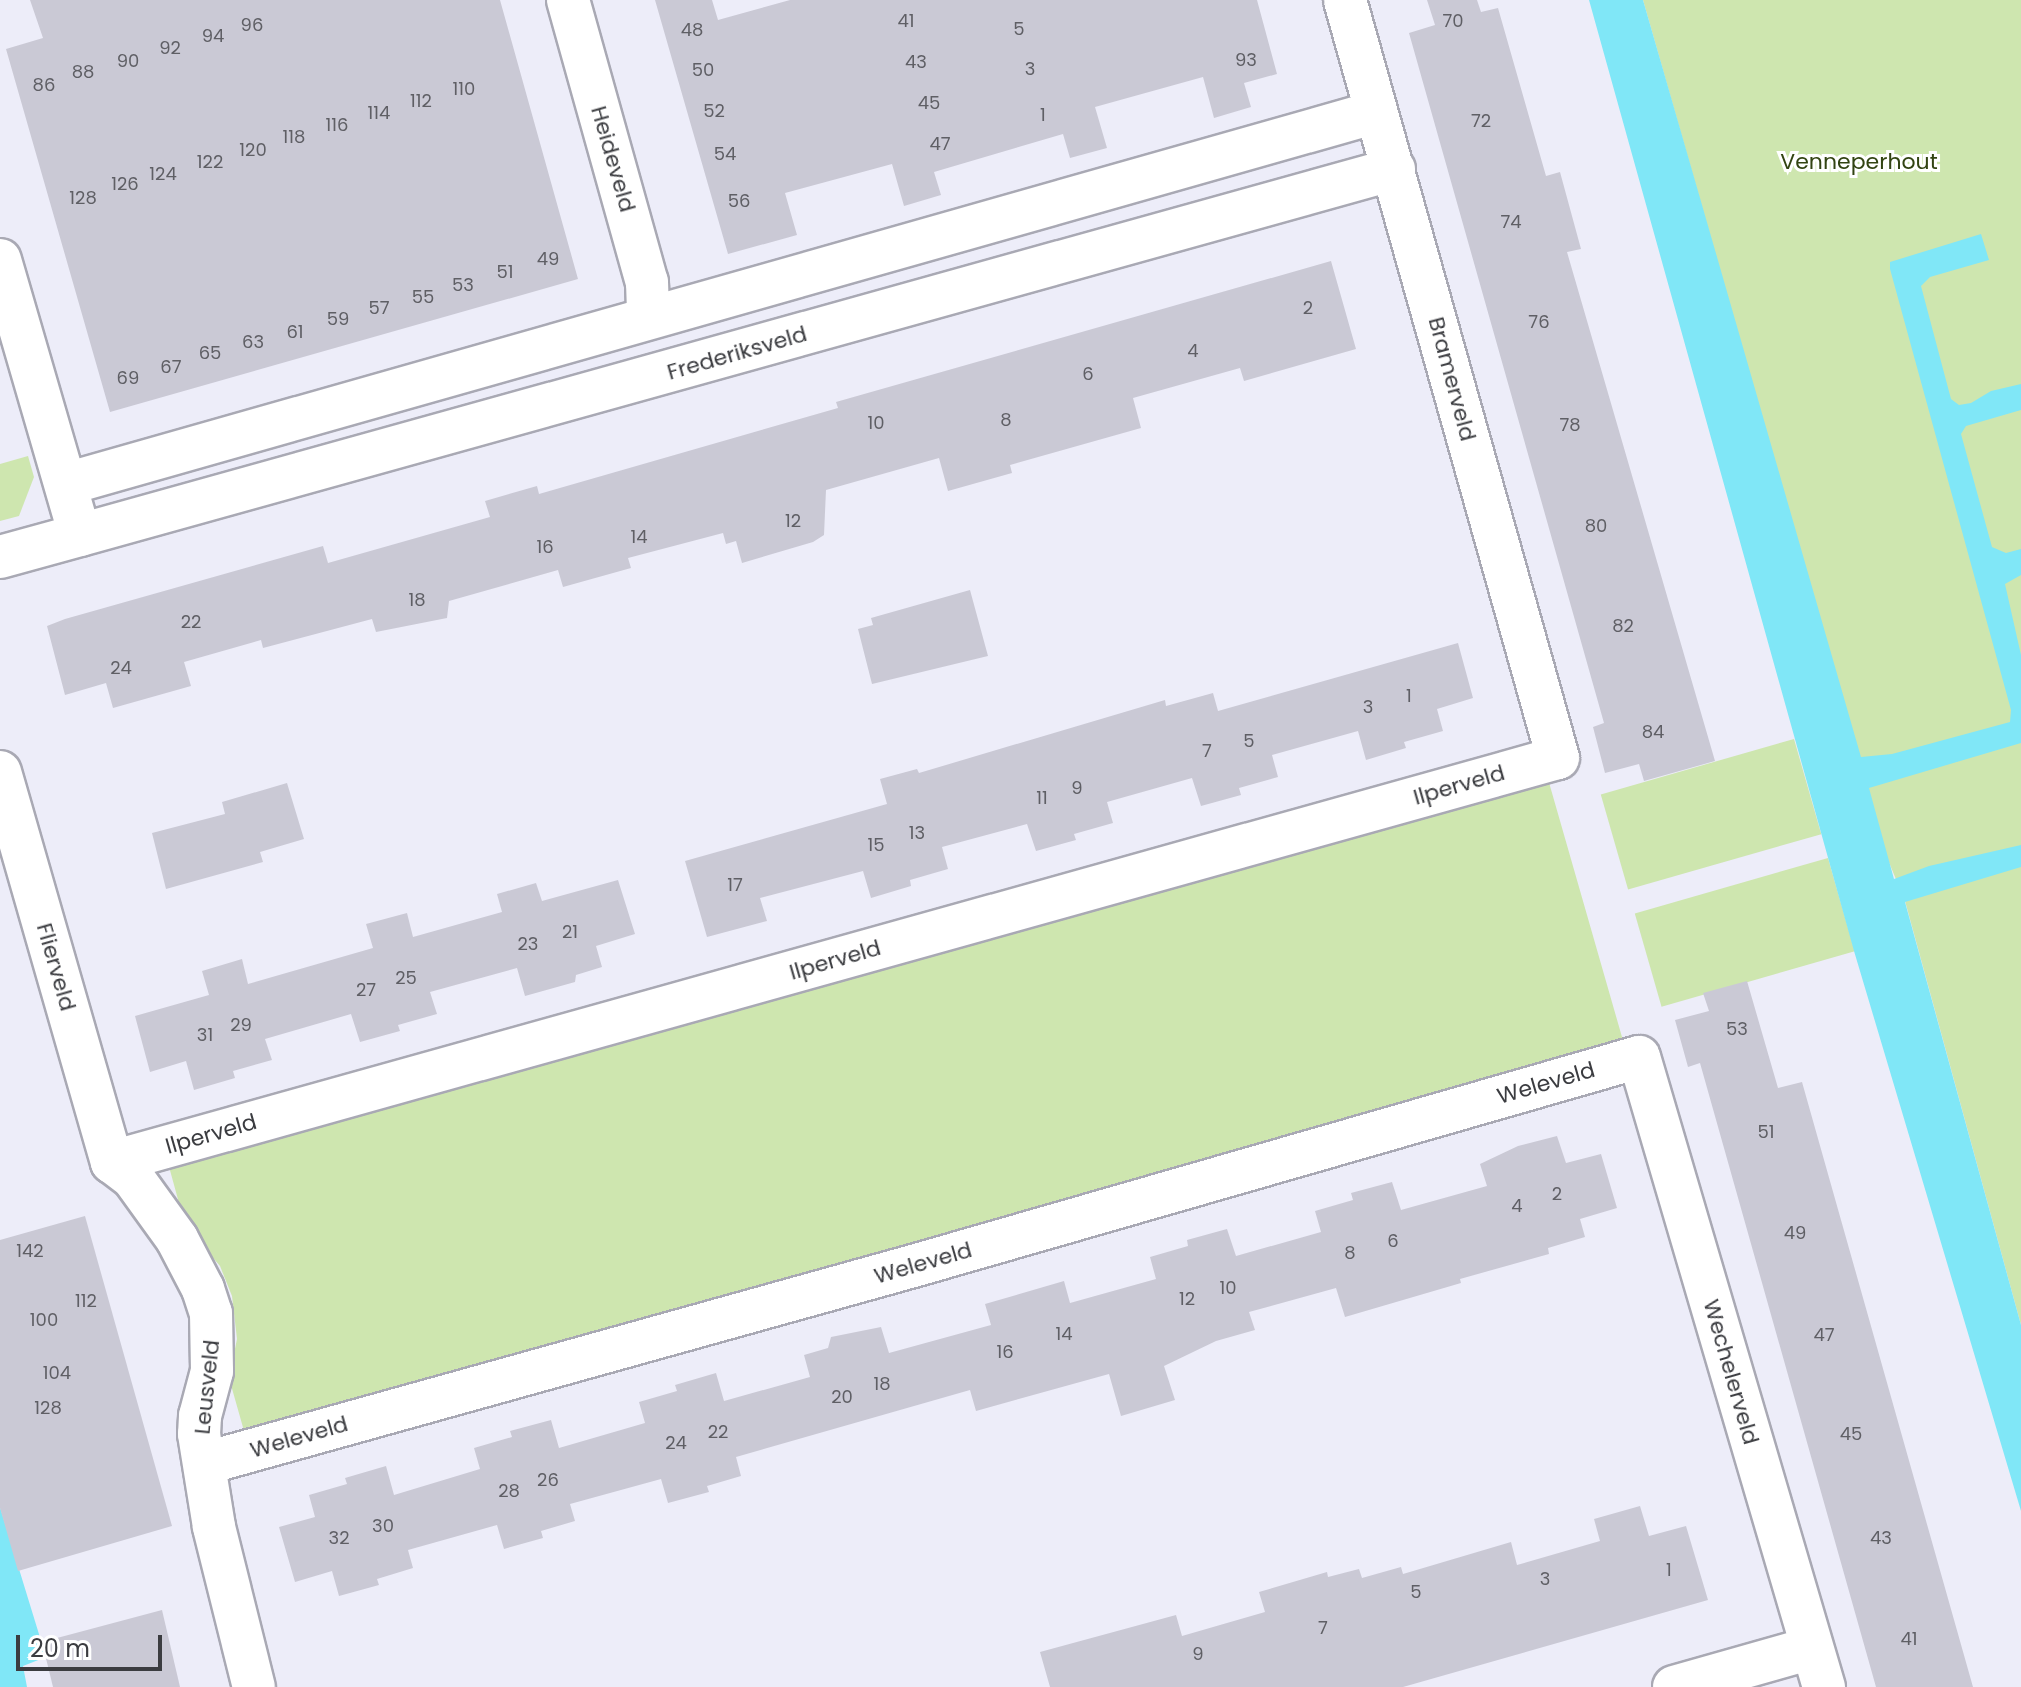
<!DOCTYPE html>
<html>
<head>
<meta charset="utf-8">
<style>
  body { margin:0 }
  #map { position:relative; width:2021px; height:1687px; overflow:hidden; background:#ededf9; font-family:Poppins,sans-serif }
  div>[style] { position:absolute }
  .green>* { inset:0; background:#cee6af; transform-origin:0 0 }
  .water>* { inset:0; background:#80e7f7 }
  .building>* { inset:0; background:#cac9d5 }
  .roads { filter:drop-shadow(2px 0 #a9a9b4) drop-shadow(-2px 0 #a9a9b4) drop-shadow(0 2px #a9a9b4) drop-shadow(0 -2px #a9a9b4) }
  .street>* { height:42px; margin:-21px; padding:0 21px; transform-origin:21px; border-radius:21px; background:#fff }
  span { translate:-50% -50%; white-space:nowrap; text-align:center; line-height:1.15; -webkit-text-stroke:6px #fff; paint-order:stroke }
  .number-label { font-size:18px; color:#5f5f65 }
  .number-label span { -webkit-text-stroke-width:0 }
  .street-label { font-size:22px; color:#3b3c40 }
  .park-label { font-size:22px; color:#324412 }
  .scale { position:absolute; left:16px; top:1635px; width:146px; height:36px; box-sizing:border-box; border:4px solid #3b3c40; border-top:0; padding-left:10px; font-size:24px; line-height:28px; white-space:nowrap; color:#3b3c40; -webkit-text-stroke:6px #fff; paint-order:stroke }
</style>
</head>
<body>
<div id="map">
  <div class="green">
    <div style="clip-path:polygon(1643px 0,2021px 0,2021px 1325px,1905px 901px,1888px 860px)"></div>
    <div style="clip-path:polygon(28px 456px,34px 477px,19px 516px,0 521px,0 464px)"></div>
    <div style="left:1794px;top:739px;width:99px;height:201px;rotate:74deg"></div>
    <div style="clip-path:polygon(1546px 772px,1626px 1051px,246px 1438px,229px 1378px,237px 1339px,232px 1296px,220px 1266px,185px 1225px,168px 1163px)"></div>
    <div style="left:1828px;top:858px;width:97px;height:201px;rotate:74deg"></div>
  </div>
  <div class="water">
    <div style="clip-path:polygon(1589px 0,1643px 0,1861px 757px,1892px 754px,2010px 722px,2011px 710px,1890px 269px,1890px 262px,1981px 234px,1989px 260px,1930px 277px,1921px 286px,1951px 399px,1959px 405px,1971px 403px,1991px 391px,2021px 384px,2021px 410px,1966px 426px,1961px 434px,1992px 547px,2006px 553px,2021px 549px,2021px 575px,2005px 584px,2021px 655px,2021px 743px,1869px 788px,1894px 879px,1929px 866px,2021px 845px,2021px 867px,1905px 902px,2021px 1325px,2021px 1511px,1854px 951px)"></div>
    <div style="clip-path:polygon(0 1507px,46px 1657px,23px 1666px,27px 1687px,0 1687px)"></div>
  </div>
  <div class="building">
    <div style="clip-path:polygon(30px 0,500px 0,578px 279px,110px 412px,6px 49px,43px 38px)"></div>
    <div style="clip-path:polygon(655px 0,712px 0,718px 20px,790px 0,1257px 0,1277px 74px,1244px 83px,1251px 107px,1214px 118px,1203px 77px,1095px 107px,1107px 148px,1070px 158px,1063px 134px,934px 172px,941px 195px,904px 206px,892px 164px,785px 193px,797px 235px,728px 254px)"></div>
    <div style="clip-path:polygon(1427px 0,1477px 0,1481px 12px,1498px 8px,1546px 176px,1560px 172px,1581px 249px,1567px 252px,1715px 761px,1644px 781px,1639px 764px,1605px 773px,1593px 727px,1604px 723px,1409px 33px,1435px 25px)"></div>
    <div style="clip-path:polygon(1331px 261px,1356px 349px,1244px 381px,1240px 368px,1133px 398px,1141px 428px,1010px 465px,1012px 473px,948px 491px,939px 458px,826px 490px,824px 535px,813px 542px,742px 563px,736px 541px,726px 544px,723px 533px,628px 558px,631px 568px,563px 587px,558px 570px,449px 601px,447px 618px,376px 632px,372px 619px,263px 648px,261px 640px,184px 662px,191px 686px,113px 708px,106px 683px,65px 695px,47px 626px,65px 619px,323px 546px,328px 563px,490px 517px,485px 501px,537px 486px,539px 494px,838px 408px,836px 402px)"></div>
    <div style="clip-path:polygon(970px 590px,988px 656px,872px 684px,858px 629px,873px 625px,871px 618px)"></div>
    <div style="clip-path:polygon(1458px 643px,1473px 698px,1437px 709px,1443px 731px,1404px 742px,1406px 748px,1366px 760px,1358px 731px,1272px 755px,1278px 777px,1239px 788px,1241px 795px,1201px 806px,1192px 778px,1107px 802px,1113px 823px,1074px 834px,1076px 840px,1036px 851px,1027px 824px,942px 847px,948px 869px,910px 880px,911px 886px,871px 898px,863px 871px,760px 898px,767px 921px,707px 937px,685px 861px,887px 804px,880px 779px,917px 769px,919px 773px,1165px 700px,1166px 706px,1213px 693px,1218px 711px)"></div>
    <div style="clip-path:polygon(287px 783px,304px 839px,260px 852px,263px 862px,166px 889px,152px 833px,225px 814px,222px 802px)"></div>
    <div style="clip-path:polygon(618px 880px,635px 934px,596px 946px,602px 967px,576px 975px,575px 982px,525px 996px,517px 968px,430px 992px,437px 1014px,398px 1025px,400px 1031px,360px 1042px,351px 1014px,265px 1039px,272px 1060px,233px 1071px,235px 1078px,194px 1090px,186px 1061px,150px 1072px,135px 1016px,209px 995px,202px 971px,242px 959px,248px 984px,373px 948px,366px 924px,407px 913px,413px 937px,502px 912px,497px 894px,536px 883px,542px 901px)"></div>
    <div style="clip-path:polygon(1747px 981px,1778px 1088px,1802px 1082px,1973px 1687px,1876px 1687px,1700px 1063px,1688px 1067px,1675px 1020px,1709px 1011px,1703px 993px)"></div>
    <div style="clip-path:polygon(1557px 1136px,1566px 1163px,1601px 1154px,1617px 1208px,1580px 1219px,1585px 1237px,1548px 1248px,1549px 1254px,1460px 1279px,1461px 1283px,1345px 1317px,1336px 1288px,1249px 1312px,1255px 1330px,1216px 1341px,1164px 1366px,1175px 1400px,1121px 1416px,1109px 1374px,976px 1411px,970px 1390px,736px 1457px,741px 1476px,707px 1486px,709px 1492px,668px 1503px,661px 1479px,570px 1504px,575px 1521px,541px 1531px,543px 1538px,504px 1549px,497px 1525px,408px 1550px,413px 1568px,377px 1579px,379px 1585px,339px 1596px,332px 1571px,295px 1582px,279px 1527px,315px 1517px,309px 1495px,347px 1484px,345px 1478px,386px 1466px,394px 1495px,480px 1469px,474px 1448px,512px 1437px,510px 1431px,551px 1420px,559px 1448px,645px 1423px,639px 1402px,677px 1391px,675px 1385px,716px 1373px,724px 1401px,810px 1377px,804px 1355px,828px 1348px,831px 1337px,881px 1327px,889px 1353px,991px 1325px,985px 1304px,1064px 1281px,1070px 1303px,1156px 1279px,1150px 1257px,1188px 1246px,1187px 1240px,1227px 1229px,1236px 1256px,1321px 1232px,1315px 1211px,1353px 1200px,1351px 1193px,1392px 1182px,1401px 1210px,1487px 1186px,1480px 1164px,1518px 1146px)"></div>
    <div style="clip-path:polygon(85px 1216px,172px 1526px,18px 1571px,0 1508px,0 1240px)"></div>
    <div style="clip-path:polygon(1640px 1506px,1649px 1536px,1686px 1526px,1708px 1600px,1403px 1687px,1050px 1687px,1040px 1652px,1176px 1615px,1182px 1636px,1265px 1612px,1259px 1592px,1327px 1572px,1328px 1577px,1359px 1569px,1362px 1578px,1401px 1567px,1403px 1574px,1511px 1542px,1517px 1565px,1600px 1541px,1594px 1519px)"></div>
    <div style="clip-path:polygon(162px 1610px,180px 1687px,53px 1687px,42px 1642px)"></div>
  </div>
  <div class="roads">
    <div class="street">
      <div style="left:568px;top:0;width:293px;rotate:74.4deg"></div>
      <div style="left:647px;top:282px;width:36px;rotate:88deg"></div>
      <div style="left:0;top:260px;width:286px;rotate:73.8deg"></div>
      <div style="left:80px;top:535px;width:83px;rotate:164.6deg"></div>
      <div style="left:66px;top:484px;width:1362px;rotate:-15.85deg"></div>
      <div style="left:80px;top:535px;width:1364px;rotate:-15.56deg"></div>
      <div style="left:0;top:772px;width:406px;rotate:74deg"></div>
      <div style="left:112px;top:1162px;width:1501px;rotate:-15.61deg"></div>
      <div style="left:1558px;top:758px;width:787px;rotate:-105.7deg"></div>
      <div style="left:112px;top:1162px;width:26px;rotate:37deg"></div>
      <div style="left:133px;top:1178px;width:75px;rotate:54.2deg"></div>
      <div style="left:177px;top:1239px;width:56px;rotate:62.5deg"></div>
      <div style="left:203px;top:1289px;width:25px;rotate:72deg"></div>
      <div style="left:211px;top:1313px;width:58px;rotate:89deg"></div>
      <div style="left:212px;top:1371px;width:47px;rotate:104.9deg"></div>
      <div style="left:200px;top:1416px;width:18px;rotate:93deg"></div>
      <div style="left:199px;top:1434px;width:94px;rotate:80.8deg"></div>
      <div style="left:214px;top:1527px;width:165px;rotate:76deg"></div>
      <div style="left:206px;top:1463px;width:741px;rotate:-15.57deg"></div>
      <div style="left:920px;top:1264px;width:748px;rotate:-16.06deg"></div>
      <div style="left:1639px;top:1057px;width:657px;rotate:73.64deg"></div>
      <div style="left:1674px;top:1687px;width:143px;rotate:-15.8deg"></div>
    </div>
  </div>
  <div class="number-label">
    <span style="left:906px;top:21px">41</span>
    <span style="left:1453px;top:21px">70</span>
    <span style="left:252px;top:25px">96</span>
    <span style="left:1019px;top:29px">5</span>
    <span style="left:692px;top:30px">48</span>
    <span style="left:213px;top:36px">94</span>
    <span style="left:170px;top:48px">92</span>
    <span style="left:1246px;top:60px">93</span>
    <span style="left:128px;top:61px">90</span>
    <span style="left:916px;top:62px">43</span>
    <span style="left:1030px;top:69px">3</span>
    <span style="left:703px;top:70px">50</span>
    <span style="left:83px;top:72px">88</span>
    <span style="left:44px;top:85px">86</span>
    <span style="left:464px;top:89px">110</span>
    <span style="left:421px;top:101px">112</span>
    <span style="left:929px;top:103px">45</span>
    <span style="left:714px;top:111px">52</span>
    <span style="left:379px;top:113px">114</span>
    <span style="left:1043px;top:115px">1</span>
    <span style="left:1481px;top:121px">72</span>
    <span style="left:337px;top:125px">116</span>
    <span style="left:294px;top:137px">118</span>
    <span style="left:940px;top:144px">47</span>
    <span style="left:253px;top:150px">120</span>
    <span style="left:725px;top:154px">54</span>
    <span style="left:210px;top:162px">122</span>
    <span style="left:163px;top:174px">124</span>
    <span style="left:125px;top:184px">126</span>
    <span style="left:83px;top:198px">128</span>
    <span style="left:739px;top:201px">56</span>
    <span style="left:1511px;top:222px">74</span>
    <span style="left:548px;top:259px">49</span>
    <span style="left:505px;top:272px">51</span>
    <span style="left:463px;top:285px">53</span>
    <span style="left:423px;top:297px">55</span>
    <span style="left:379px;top:308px">57</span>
    <span style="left:1308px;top:308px">2</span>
    <span style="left:338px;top:319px">59</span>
    <span style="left:1539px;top:322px">76</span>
    <span style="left:295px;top:332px">61</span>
    <span style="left:253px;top:342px">63</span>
    <span style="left:1193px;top:351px">4</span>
    <span style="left:210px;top:353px">65</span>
    <span style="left:171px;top:367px">67</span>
    <span style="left:1088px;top:374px">6</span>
    <span style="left:128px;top:378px">69</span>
    <span style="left:1006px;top:420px">8</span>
    <span style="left:876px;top:423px">10</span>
    <span style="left:1570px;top:425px">78</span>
    <span style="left:793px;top:521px">12</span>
    <span style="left:1596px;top:526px">80</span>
    <span style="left:639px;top:537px">14</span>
    <span style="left:545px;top:547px">16</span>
    <span style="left:417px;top:600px">18</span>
    <span style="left:191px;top:622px">22</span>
    <span style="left:1623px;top:626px">82</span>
    <span style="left:121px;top:668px">24</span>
    <span style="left:1409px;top:696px">1</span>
    <span style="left:1368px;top:707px">3</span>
    <span style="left:1653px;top:732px">84</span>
    <span style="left:1249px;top:741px">5</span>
    <span style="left:1207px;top:751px">7</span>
    <span style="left:1077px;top:788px">9</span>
    <span style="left:1042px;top:798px">11</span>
    <span style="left:917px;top:833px">13</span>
    <span style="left:876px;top:845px">15</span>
    <span style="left:735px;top:885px">17</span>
    <span style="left:570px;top:932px">21</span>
    <span style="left:528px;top:944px">23</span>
    <span style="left:406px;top:978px">25</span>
    <span style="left:366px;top:990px">27</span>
    <span style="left:241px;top:1025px">29</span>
    <span style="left:1737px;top:1029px">53</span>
    <span style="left:205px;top:1035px">31</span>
    <span style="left:1766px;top:1132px">51</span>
    <span style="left:1557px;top:1194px">2</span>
    <span style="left:1517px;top:1206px">4</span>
    <span style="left:1795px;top:1233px">49</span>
    <span style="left:1393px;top:1241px">6</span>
    <span style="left:30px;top:1251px">142</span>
    <span style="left:1350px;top:1253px">8</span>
    <span style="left:1228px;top:1288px">10</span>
    <span style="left:1187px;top:1299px">12</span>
    <span style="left:86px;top:1301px">112</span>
    <span style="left:44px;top:1320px">100</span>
    <span style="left:1064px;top:1334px">14</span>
    <span style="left:1824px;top:1335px">47</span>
    <span style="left:1005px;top:1352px">16</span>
    <span style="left:57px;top:1373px">104</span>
    <span style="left:882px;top:1384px">18</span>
    <span style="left:842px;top:1397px">20</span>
    <span style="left:48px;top:1408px">128</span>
    <span style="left:718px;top:1432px">22</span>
    <span style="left:1851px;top:1434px">45</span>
    <span style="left:676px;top:1443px">24</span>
    <span style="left:548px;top:1480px">26</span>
    <span style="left:509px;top:1491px">28</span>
    <span style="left:383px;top:1526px">30</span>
    <span style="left:339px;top:1538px">32</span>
    <span style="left:1881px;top:1538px">43</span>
    <span style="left:1669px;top:1570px">1</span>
    <span style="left:1545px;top:1579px">3</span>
    <span style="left:1416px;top:1592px">5</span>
    <span style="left:1323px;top:1628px">7</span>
    <span style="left:1909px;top:1639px">41</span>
    <span style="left:1198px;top:1654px">9</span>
  </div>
  <div class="street-label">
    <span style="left:613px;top:159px;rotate:74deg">Heideveld</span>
    <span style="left:737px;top:353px;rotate:-16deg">Frederiksveld</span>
    <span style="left:1452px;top:379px;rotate:75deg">Bramerveld</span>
    <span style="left:1459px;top:785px;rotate:-16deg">Ilperveld</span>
    <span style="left:835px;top:960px;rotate:-16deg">Ilperveld</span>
    <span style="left:56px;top:967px;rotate:74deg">Flierveld</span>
    <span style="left:1546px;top:1083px;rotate:-16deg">Weleveld</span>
    <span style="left:211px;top:1134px;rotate:-16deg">Ilperveld</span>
    <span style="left:923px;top:1263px;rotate:-16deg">Weleveld</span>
    <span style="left:1731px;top:1372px;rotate:74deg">Wechelerveld</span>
    <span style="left:207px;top:1387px;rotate:-84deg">Leusveld</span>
    <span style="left:299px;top:1437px;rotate:-16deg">Weleveld</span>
  </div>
  <div class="park-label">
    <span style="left:1859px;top:162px">Venneperhout</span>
  </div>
  <div class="scale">20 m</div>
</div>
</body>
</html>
